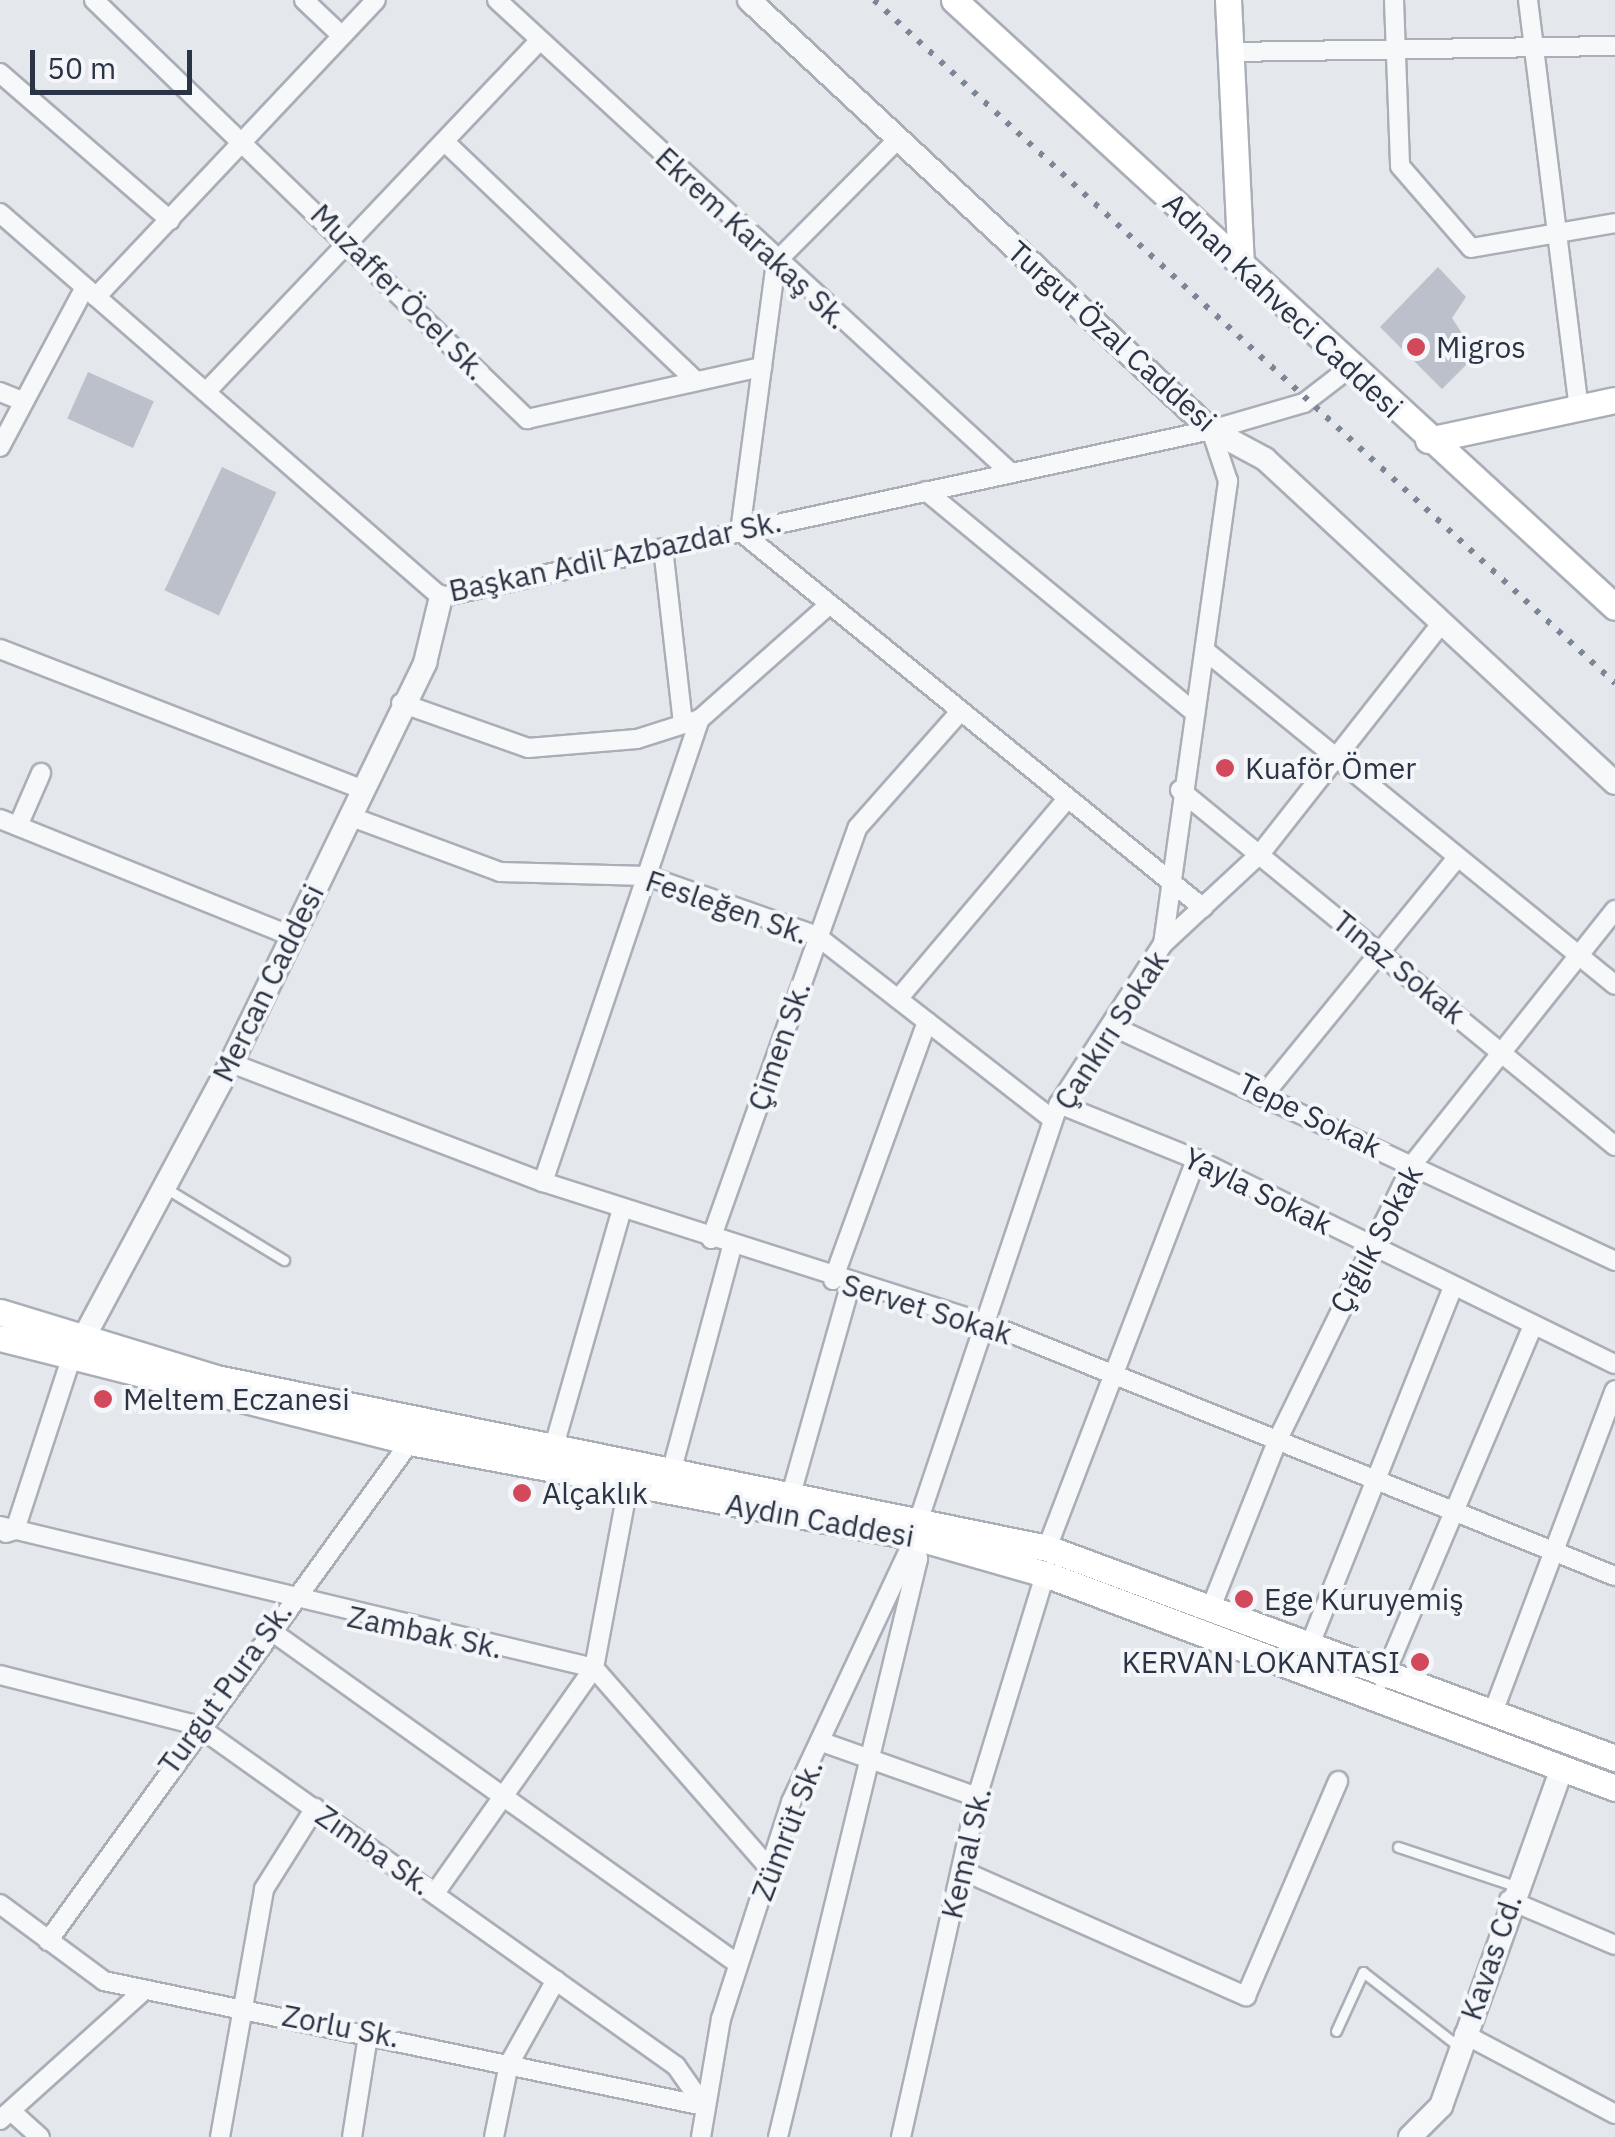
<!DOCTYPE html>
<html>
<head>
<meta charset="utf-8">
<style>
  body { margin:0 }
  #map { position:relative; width:1615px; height:2137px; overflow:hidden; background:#e4e7ec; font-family:"IBM Plex Sans",sans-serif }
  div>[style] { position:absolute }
  .building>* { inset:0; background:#bbc0ca; transform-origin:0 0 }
  .roads { filter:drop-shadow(2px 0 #a9aeb7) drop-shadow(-2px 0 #a9aeb7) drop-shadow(0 2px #a9aeb7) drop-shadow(0 -2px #a9aeb7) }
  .service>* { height:9px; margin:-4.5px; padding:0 4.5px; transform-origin:4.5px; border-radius:4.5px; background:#f7f8fa }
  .minor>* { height:18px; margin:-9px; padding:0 9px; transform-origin:9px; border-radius:9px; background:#f7f8fa }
  .tertiary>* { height:22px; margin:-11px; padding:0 11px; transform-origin:11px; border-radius:11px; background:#f7f8fa }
  .secondary>* { height:25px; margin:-12.5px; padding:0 12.5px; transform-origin:12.5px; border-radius:12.5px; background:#fff }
  .rail>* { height:6px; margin-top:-3px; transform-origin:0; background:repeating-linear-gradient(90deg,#7d8696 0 5px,transparent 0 15px) }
  .dots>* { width:28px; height:28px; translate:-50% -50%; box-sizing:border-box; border:5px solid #f4f6f9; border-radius:50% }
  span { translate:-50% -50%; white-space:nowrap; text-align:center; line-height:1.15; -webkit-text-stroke:8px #f4f6f9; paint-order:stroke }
  .street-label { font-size:30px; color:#2b3445 }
  .poi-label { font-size:30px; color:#2b3445 }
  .left { translate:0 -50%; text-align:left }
  .right { translate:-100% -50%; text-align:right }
  .scale { position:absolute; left:30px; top:50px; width:162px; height:45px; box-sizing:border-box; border:5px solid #2b3445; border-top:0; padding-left:12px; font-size:30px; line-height:35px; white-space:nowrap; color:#2b3445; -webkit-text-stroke:8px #f4f6f9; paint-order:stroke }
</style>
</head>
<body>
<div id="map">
  <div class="building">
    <div style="clip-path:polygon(1438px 267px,1466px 297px,1452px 318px,1476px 355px,1442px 389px,1380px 327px)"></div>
    <div style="left:88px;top:372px;width:72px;height:51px;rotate:24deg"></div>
    <div style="left:222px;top:467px;width:60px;height:136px;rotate:25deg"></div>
  </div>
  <div class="roads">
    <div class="service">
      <div style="left:167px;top:1189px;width:137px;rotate:31.3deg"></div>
      <div style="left:1398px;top:1847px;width:123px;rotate:18.4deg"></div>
      <div style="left:1336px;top:2031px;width:65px;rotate:-65.4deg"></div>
      <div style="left:1363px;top:1972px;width:120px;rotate:37.9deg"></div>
    </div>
    <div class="minor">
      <div style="left:94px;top:0;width:603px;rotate:44.06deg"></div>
      <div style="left:527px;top:419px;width:241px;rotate:-12.5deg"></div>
      <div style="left:304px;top:0;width:52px;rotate:43.5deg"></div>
      <div style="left:497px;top:0;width:699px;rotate:42.62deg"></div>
      <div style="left:1394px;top:0;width:166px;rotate:87.9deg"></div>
      <div style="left:1400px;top:166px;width:108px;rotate:49.1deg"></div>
      <div style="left:1471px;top:248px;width:146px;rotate:-9.8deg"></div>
      <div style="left:1528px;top:0;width:411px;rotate:82.9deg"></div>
      <div style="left:1230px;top:52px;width:385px;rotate:-0.9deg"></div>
      <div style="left:0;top:73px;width:225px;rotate:40.9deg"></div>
      <div style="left:898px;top:139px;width:173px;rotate:134.8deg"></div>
      <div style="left:776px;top:262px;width:271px;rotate:97.6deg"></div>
      <div style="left:740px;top:531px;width:597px;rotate:39.15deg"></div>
      <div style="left:445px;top:142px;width:345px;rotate:43.6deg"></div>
      <div style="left:0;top:213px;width:585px;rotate:41.05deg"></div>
      <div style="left:441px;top:597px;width:788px;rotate:-12.24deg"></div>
      <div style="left:1211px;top:430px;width:97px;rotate:-16.2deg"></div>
      <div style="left:1304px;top:403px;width:56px;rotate:-37.7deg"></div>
      <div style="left:96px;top:297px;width:408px;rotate:-46.7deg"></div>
      <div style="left:0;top:392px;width:24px;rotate:22deg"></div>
      <div style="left:206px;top:392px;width:485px;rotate:-46.5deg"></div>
      <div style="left:0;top:447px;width:181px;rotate:-62deg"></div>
      <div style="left:926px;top:491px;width:349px;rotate:39.5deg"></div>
      <div style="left:663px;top:548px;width:177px;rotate:83.5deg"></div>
      <div style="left:0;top:649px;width:387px;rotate:21.2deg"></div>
      <div style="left:1208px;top:653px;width:525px;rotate:39.2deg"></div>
      <div style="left:401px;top:703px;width:135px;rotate:19.5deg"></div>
      <div style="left:528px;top:748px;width:109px;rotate:-4.7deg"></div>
      <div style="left:637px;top:739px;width:66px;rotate:-17.6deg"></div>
      <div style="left:700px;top:719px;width:172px;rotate:-41.5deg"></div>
      <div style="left:1180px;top:790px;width:562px;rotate:39.3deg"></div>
      <div style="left:349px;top:816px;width:161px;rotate:20.3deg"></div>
      <div style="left:500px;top:872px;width:147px;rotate:1.6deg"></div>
      <div style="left:647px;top:876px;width:180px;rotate:19.4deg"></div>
      <div style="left:817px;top:936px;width:299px;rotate:37.9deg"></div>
      <div style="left:0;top:819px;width:314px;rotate:21.9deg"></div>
      <div style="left:18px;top:826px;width:58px;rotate:-66.5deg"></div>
      <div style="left:1163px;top:944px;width:468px;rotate:-82deg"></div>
      <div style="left:1228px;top:481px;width:54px;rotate:-108.4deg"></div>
      <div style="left:898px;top:999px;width:262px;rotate:-49.8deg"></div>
      <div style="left:1112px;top:1026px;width:555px;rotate:25.04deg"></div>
      <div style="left:231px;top:1063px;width:334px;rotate:20.9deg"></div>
      <div style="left:543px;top:1182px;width:462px;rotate:17.7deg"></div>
      <div style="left:983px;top:1322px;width:681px;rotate:21.9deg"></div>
      <div style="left:1266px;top:1092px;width:303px;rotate:-50.8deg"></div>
      <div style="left:1059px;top:1104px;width:148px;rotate:21.9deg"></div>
      <div style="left:1196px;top:1159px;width:466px;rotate:26.1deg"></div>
      <div style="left:543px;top:1182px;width:489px;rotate:-71.3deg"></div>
      <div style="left:711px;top:1239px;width:437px;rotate:-70.4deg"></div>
      <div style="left:858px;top:827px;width:151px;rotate:-48.5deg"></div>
      <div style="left:833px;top:1280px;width:275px;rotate:-70deg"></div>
      <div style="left:554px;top:1446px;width:247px;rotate:-74deg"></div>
      <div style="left:672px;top:1469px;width:231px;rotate:-74.9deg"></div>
      <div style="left:792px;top:1491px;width:213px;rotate:-74.2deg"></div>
      <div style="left:920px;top:1516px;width:435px;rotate:-71.4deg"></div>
      <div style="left:1059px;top:1104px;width:191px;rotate:-57deg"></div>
      <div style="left:1163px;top:944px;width:132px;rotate:-42.9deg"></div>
      <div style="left:1260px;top:854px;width:293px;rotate:-51.8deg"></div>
      <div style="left:0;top:1526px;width:611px;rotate:13.44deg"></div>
      <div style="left:594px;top:1668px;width:266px;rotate:48.8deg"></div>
      <div style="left:6px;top:1533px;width:9px;rotate:-18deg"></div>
      <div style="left:15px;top:1530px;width:180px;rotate:-71.9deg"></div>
      <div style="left:1047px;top:1548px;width:417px;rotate:-69deg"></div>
      <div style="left:1210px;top:1610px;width:184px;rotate:-68.3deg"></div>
      <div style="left:1278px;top:1439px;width:305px;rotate:-63.9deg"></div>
      <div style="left:1412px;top:1165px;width:326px;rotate:-51.5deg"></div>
      <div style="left:267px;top:1628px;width:579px;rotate:35.5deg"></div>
      <div style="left:1309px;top:1647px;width:388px;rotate:-68.2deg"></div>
      <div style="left:0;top:1675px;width:202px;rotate:14.3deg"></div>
      <div style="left:196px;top:1725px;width:589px;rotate:35.39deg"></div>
      <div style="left:676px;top:2066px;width:49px;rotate:55deg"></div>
      <div style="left:1383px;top:1679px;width:384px;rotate:-67deg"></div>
      <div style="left:1492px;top:1715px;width:347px;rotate:-69.3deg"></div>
      <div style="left:822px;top:1742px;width:164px;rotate:19.5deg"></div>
      <div style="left:961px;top:1870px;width:312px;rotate:23.9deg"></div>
      <div style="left:1246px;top:1996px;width:234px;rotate:-66.8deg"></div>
      <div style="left:435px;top:1893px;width:276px;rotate:-54.8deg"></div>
      <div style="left:594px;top:1668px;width:185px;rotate:-79.4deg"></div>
      <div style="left:1509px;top:1900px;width:115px;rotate:23deg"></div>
      <div style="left:0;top:1904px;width:129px;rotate:36.5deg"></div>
      <div style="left:104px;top:1981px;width:613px;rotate:11.77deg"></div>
      <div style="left:48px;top:1941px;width:616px;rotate:-54.04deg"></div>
      <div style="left:1464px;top:2034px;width:171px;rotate:27.9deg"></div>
      <div style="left:11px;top:2111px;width:39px;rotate:42deg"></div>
      <div style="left:0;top:2120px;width:191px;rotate:-42deg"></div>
      <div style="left:220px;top:2137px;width:252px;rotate:-79.9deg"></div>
      <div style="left:264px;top:1889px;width:96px;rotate:-57.8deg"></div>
      <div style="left:352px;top:2137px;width:108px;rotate:-81deg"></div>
      <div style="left:494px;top:2137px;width:75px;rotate:-78.4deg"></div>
      <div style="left:509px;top:2064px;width:96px;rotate:-60.8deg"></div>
      <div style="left:701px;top:2137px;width:120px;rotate:-80.4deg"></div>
      <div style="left:721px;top:2019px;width:228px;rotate:-72.1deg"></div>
      <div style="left:791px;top:1802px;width:293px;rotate:-64.9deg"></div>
      <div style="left:778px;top:2137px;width:595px;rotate:-76.38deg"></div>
      <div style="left:918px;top:1559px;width:22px;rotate:-98deg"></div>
      <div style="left:901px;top:2137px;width:348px;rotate:-77.4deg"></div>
      <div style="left:977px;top:1797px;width:233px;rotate:-73deg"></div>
    </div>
    <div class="tertiary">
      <div style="left:749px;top:0;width:631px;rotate:42.95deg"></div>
      <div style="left:1211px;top:430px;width:61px;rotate:28.2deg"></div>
      <div style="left:1265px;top:459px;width:477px;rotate:42.8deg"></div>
      <div style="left:76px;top:1352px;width:328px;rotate:-61.8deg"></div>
      <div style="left:231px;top:1063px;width:445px;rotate:-64.1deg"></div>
      <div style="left:425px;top:663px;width:68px;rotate:-76.4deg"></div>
      <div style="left:1410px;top:2137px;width:44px;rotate:-45deg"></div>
      <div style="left:1441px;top:2106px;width:357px;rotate:-70.3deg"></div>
    </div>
    <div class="secondary">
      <div style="left:954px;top:0;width:897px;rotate:42.56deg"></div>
      <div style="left:1228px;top:0;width:265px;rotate:87.2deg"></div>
      <div style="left:1428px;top:440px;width:191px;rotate:-12.1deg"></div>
      <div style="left:0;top:1312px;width:226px;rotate:17deg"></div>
      <div style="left:216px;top:1378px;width:848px;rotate:11.56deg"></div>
      <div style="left:1047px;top:1548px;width:606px;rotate:20.29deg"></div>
      <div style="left:0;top:1338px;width:423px;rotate:14.2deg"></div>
      <div style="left:410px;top:1442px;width:514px;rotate:10.65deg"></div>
      <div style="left:915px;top:1537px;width:135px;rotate:15.9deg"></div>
      <div style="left:1045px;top:1574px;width:609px;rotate:20.58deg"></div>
    </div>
  </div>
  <div class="rail">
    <div style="left:874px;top:0;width:1008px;rotate:42.67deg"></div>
  </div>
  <div class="dots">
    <div style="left:1416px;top:347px;background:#d1495b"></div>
    <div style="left:1225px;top:768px;background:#d1495b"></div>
    <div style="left:103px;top:1399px;background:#d1495b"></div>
    <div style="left:522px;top:1493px;background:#d1495b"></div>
    <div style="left:1244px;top:1599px;background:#d1495b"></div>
    <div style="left:1420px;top:1662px;background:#d1495b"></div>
  </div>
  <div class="street-label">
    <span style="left:752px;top:238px;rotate:43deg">Ekrem Karakaş Sk.</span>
    <span style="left:399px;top:292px;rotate:45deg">Muzaffer Öcel Sk.</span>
    <span style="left:1283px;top:305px;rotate:43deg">Adnan Kahveci Caddesi</span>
    <span style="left:1112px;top:336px;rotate:42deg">Turgut Özal Caddesi</span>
    <span style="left:615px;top:556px;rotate:-12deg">Başkan Adil Azbazdar Sk.</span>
    <span style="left:727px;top:907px;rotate:19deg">Fesleğen Sk.</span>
    <span style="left:1399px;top:967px;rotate:39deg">Tınaz Sokak</span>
    <span style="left:268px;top:983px;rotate:-64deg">Mercan Caddesi</span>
    <span style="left:1111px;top:1030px;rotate:-57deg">Çankırı Sokak</span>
    <span style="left:779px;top:1046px;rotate:-71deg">Çimen Sk.</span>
    <span style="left:1310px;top:1115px;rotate:26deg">Tepe Sokak</span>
    <span style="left:1258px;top:1191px;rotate:26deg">Yayla Sokak</span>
    <span style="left:1376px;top:1239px;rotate:-62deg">Çığlık Sokak</span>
    <span style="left:927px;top:1309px;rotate:17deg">Servet Sokak</span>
    <span style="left:820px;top:1520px;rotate:10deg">Aydın Caddesi</span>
    <span style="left:425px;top:1632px;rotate:12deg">Zambak Sk.</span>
    <span style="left:225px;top:1688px;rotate:-54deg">Turgut Pura Sk.</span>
    <span style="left:787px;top:1830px;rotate:-69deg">Zümrüt Sk.</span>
    <span style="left:374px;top:1850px;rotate:35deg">Zımba Sk.</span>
    <span style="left:966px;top:1853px;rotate:-77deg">Kemal Sk.</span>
    <span style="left:1491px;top:1957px;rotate:-71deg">Kavas Cd.</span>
    <span style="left:341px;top:2026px;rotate:11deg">Zorlu Sk.</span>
  </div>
  <div class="poi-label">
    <span class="left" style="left:1436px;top:347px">Migros</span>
    <span class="left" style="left:1245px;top:768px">Kuaför Ömer</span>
    <span class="left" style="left:123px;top:1399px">Meltem Eczanesi</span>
    <span class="left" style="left:542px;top:1493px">Alçaklık</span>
    <span class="left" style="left:1264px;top:1599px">Ege Kuruyemiş</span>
    <span class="right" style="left:1400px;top:1662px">KERVAN LOKANTASI</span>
  </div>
  <div class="scale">50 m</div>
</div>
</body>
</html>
